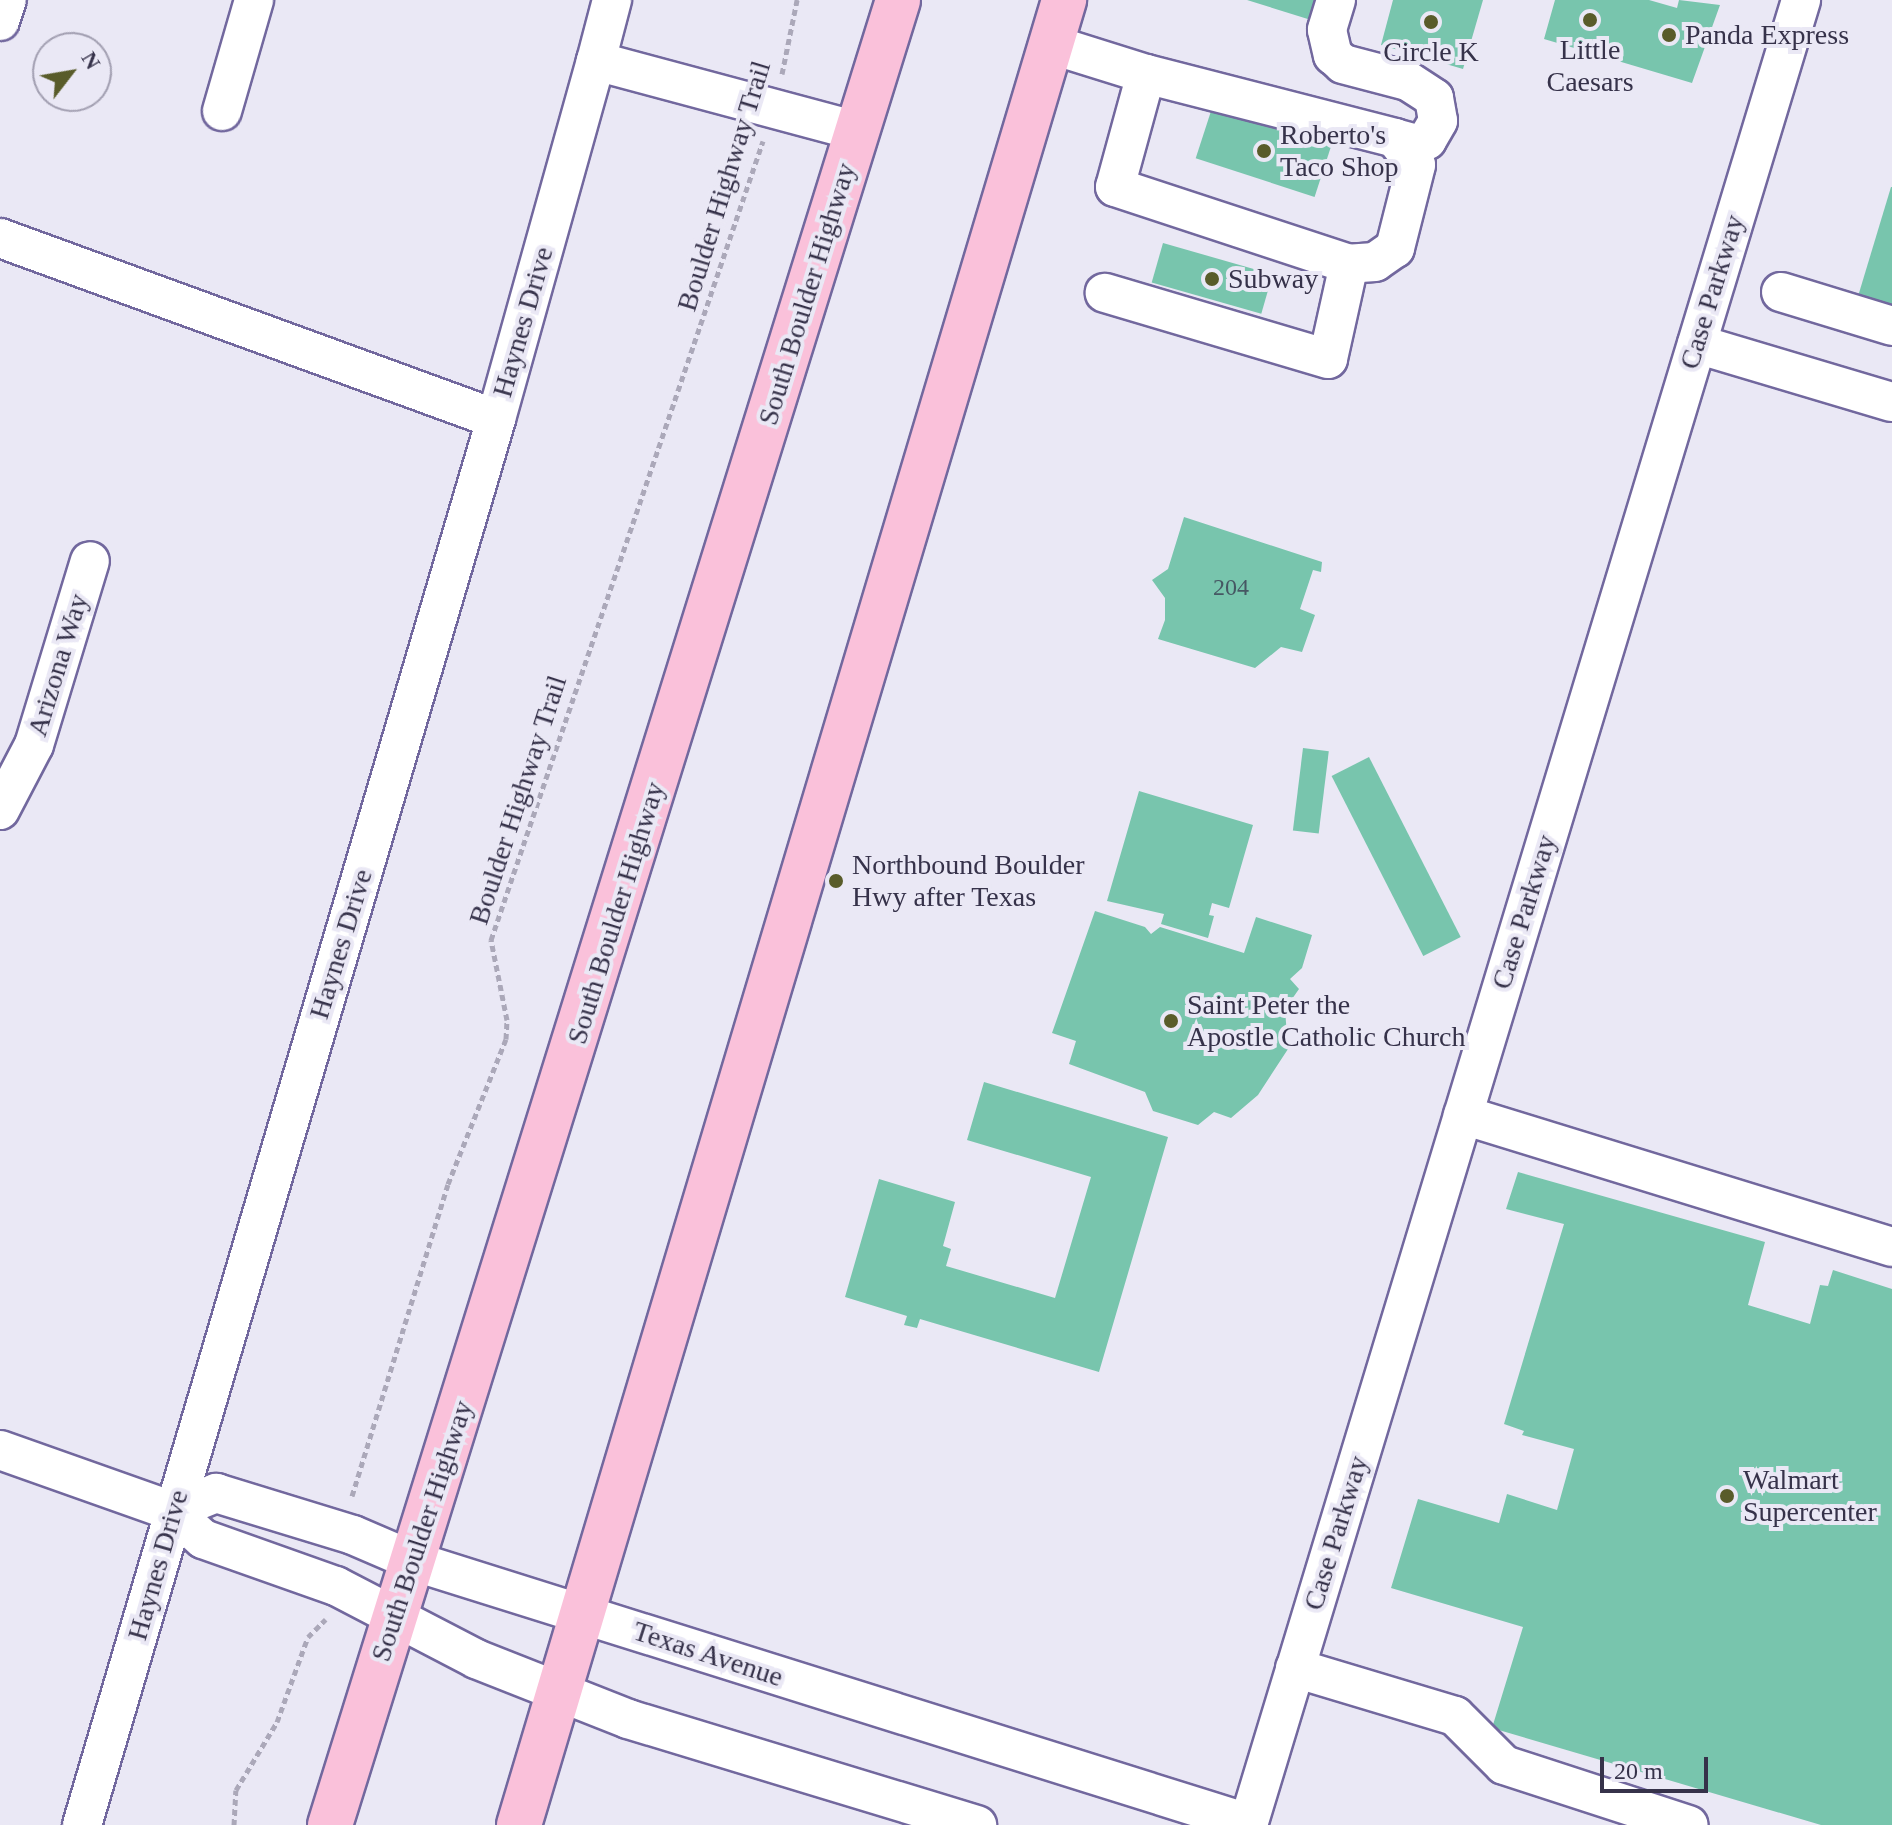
<!DOCTYPE html>
<html>
<head>
<meta charset="utf-8">
<style>
  body { margin:0 }
  #map { position:relative; width:1892px; height:1825px; overflow:hidden; background:#eae8f5; font-family:Georgia,serif }
  div>[style] { position:absolute }
  .building>* { inset:0; background:#78c5ad; transform-origin:0 0 }
  .path>* { height:5px; margin-top:-2.5px; transform-origin:0; background:repeating-linear-gradient(90deg,#aba8b9 0 6px,transparent 0 10px) }
  .roads { filter:drop-shadow(2px 0 #72689e) drop-shadow(-2px 0 #72689e) drop-shadow(0 2px #72689e) drop-shadow(0 -2px #72689e) }
  .minor>* { height:38px; margin:-19px; padding:0 19px; transform-origin:19px; border-radius:19px; background:#fff }
  .major>* { height:44px; margin:-22px; padding:0 22px; transform-origin:22px; border-radius:22px; background:#fac1da }
  .dots>* { width:22px; height:22px; translate:-50% -50%; box-sizing:border-box; border:4px solid #eae8f5; border-radius:50% }
  span { translate:-50% -50%; white-space:nowrap; text-align:center; line-height:1.15; -webkit-text-stroke:8px #eae8f5; paint-order:stroke }
  .number-label { font-size:24px; color:#465763 }
  .number-label span { -webkit-text-stroke-width:0 }
  .poi-label { font-size:28px; color:#36324a }
  .left { translate:0 -50%; text-align:left }
  .street-label { font-size:28px; color:#36324a }
  .north { position:absolute; left:32px; top:32px; width:80px; height:80px; box-sizing:border-box; background:#eae8f5; border:2px solid #a29fb1; border-radius:50%; rotate:59deg; font-size:22px; font-weight:700; line-height:32px; text-align:center; color:#36324a }
  .north::after { content:''; display:block; margin:auto; width:28px; height:36px; background:#595c2a; clip-path:polygon(50% 0,100% 100%,50% 72%,0 100%) }
  .scale { position:absolute; left:1600px; top:1757px; width:108px; height:36px; box-sizing:border-box; border:4px solid #36324a; border-top:0; padding-left:10px; font-size:24px; line-height:28px; white-space:nowrap; color:#36324a; -webkit-text-stroke:6px #eae8f5; paint-order:stroke }
</style>
</head>
<body>
<div id="map">
  <div class="building">
    <div style="clip-path:polygon(1247px 0,1317px 0,1311px 20px)"></div>
    <div style="clip-path:polygon(1393px 0,1483px 0,1463px 69px,1381px 45px)"></div>
    <div style="clip-path:polygon(1555px 0,1649px 0,1677px 8px,1679px 0,1720px 5px,1692px 83px,1544px 39px)"></div>
    <div style="left:1213px;top:105px;width:125px;height:56px;rotate:18deg"></div>
    <div style="clip-path:polygon(1891px 187px,1892px 187px,1892px 314px,1856px 303px)"></div>
    <div style="left:1163px;top:243px;width:114px;height:41px;rotate:16deg"></div>
    <div style="clip-path:polygon(1184px 517px,1322px 562px,1321px 572px,1313px 570px,1300px 609px,1315px 615px,1302px 652px,1281px 647px,1255px 668px,1158px 639px,1165px 620px,1165px 598px,1152px 580px,1168px 569px)"></div>
    <div style="left:1303px;top:748px;width:26px;height:83px;rotate:7deg"></div>
    <div style="left:1369px;top:757px;width:202px;height:42px;rotate:63deg"></div>
    <div style="clip-path:polygon(1139px 791px,1253px 825px,1229px 908px,1212px 903px,1209px 915px,1214px 916px,1208px 938px,1161px 924px,1164px 914px,1107px 901px)"></div>
    <div style="clip-path:polygon(1095px 911px,1145px 927px,1151px 934px,1160px 927px,1244px 953px,1256px 917px,1312px 935px,1302px 968px,1290px 979px,1299px 989px,1285px 1009px,1288px 1049px,1258px 1095px,1231px 1118px,1214px 1112px,1198px 1125px,1153px 1111px,1145px 1092px,1069px 1064px,1076px 1041px,1052px 1033px)"></div>
    <div style="clip-path:polygon(984px 1082px,1168px 1137px,1099px 1372px,920px 1319px,917px 1328px,904px 1325px,907px 1316px,845px 1297px,879px 1179px,955px 1202px,943px 1246px,951px 1249px,946px 1266px,1055px 1298px,1091px 1177px,967px 1140px)"></div>
    <div style="clip-path:polygon(1518px 1172px,1765px 1242px,1748px 1305px,1810px 1324px,1820px 1285px,1828px 1286px,1833px 1270px,1892px 1289px,1892px 1825px,1821px 1825px,1492px 1728px,1523px 1627px,1391px 1588px,1418px 1499px,1499px 1523px,1507px 1494px,1557px 1510px,1574px 1449px,1522px 1435px,1524px 1431px,1504px 1424px,1564px 1224px,1506px 1209px)"></div>
  </div>
  <div class="path">
    <div style="left:782px;top:74px;width:76px;rotate:-78.5deg"></div>
    <div style="left:352px;top:1496px;width:326px;rotate:-72.9deg"></div>
    <div style="left:448px;top:1184px;width:156px;rotate:-68.2deg"></div>
    <div style="left:506px;top:1039px;width:19px;rotate:-87deg"></div>
    <div style="left:507px;top:1020px;width:82px;rotate:-101.3deg"></div>
    <div style="left:491px;top:940px;width:844px;rotate:-71.2deg"></div>
    <div style="left:234px;top:1825px;width:35px;rotate:-87deg"></div>
    <div style="left:236px;top:1790px;width:79px;rotate:-58.9deg"></div>
    <div style="left:277px;top:1722px;width:90px;rotate:-70deg"></div>
    <div style="left:308px;top:1637px;width:25px;rotate:-45deg"></div>
  </div>
  <div class="roads">
    <div class="minor">
      <div style="left:612px;top:0;width:63px;rotate:104.7deg"></div>
      <div style="left:596px;top:61px;width:271px;rotate:15deg"></div>
      <div style="left:1336px;top:0;width:31px;rotate:107deg"></div>
      <div style="left:1327px;top:30px;width:26px;rotate:77deg"></div>
      <div style="left:1333px;top:55px;width:13px;rotate:42deg"></div>
      <div style="left:1343px;top:64px;width:67px;rotate:14.7deg"></div>
      <div style="left:1408px;top:81px;width:31px;rotate:33deg"></div>
      <div style="left:1434px;top:98px;width:23px;rotate:80deg"></div>
      <div style="left:1438px;top:121px;width:22px;rotate:120deg"></div>
      <div style="left:1427px;top:140px;width:11px;rotate:158deg"></div>
      <div style="left:1417px;top:144px;width:23px;rotate:-165deg"></div>
      <div style="left:0;top:21px;width:22px;rotate:-72deg"></div>
      <div style="left:1050px;top:44px;width:101px;rotate:17.4deg"></div>
      <div style="left:1146px;top:74px;width:117px;rotate:105.3deg"></div>
      <div style="left:1115px;top:187px;width:246px;rotate:18.2deg"></div>
      <div style="left:1349px;top:264px;width:97px;rotate:102.5deg"></div>
      <div style="left:1328px;top:359px;width:233px;rotate:-163.5deg"></div>
      <div style="left:1146px;top:74px;width:257px;rotate:14.4deg"></div>
      <div style="left:1395px;top:138px;width:34px;rotate:52deg"></div>
      <div style="left:1416px;top:165px;width:86px;rotate:104.2deg"></div>
      <div style="left:1395px;top:248px;width:24px;rotate:145deg"></div>
      <div style="left:1375px;top:262px;width:26px;rotate:176deg"></div>
      <div style="left:222px;top:111px;width:116px;rotate:-73.9deg"></div>
      <div style="left:0;top:238px;width:528px;rotate:20.05deg"></div>
      <div style="left:1781px;top:292px;width:116px;rotate:17deg"></div>
      <div style="left:1697px;top:344px;width:203px;rotate:16.6deg"></div>
      <div style="left:0;top:810px;width:73px;rotate:-62.4deg"></div>
      <div style="left:34px;top:745px;width:192px;rotate:-73.1deg"></div>
      <div style="left:1463px;top:1115px;width:449px;rotate:17.1deg"></div>
      <div style="left:0;top:1450px;width:182px;rotate:19.5deg"></div>
      <div style="left:172px;top:1511px;width:42px;rotate:42.1deg"></div>
      <div style="left:203px;top:1539px;width:141px;rotate:19.5deg"></div>
      <div style="left:336px;top:1586px;width:158px;rotate:27.5deg"></div>
      <div style="left:476px;top:1659px;width:163px;rotate:21.5deg"></div>
      <div style="left:628px;top:1719px;width:365px;rotate:16.9deg"></div>
      <div style="left:172px;top:1511px;width:48px;rotate:-22.2deg"></div>
      <div style="left:216px;top:1493px;width:143px;rotate:17deg"></div>
      <div style="left:353px;top:1535px;width:69px;rotate:23.2deg"></div>
      <div style="left:416px;top:1562px;width:872px;rotate:17.42deg"></div>
      <div style="left:1295px;top:1668px;width:167px;rotate:16.7deg"></div>
      <div style="left:1455px;top:1716px;width:69px;rotate:45deg"></div>
      <div style="left:1504px;top:1765px;width:194px;rotate:18deg"></div>
      <div style="left:82px;top:1825px;width:1466px;rotate:-73.59deg"></div>
      <div style="left:496px;top:419px;width:372px;rotate:-74.4deg"></div>
      <div style="left:1248px;top:1825px;width:1907px;rotate:-73.14deg"></div>
    </div>
    <div class="major">
      <div style="left:330px;top:1825px;width:1911px;rotate:-72.71deg"></div>
      <div style="left:519px;top:1825px;width:1905px;rotate:-73.37deg"></div>
    </div>
  </div>
  <div class="dots">
    <div style="left:1590px;top:20px;background:#595c2a"></div>
    <div style="left:1431px;top:22px;background:#595c2a"></div>
    <div style="left:1669px;top:35px;background:#595c2a"></div>
    <div style="left:1264px;top:151px;background:#595c2a"></div>
    <div style="left:1212px;top:279px;background:#595c2a"></div>
    <div style="left:836px;top:881px;background:#595c2a"></div>
    <div style="left:1171px;top:1021px;background:#595c2a"></div>
    <div style="left:1727px;top:1496px;background:#595c2a"></div>
  </div>
  <div class="number-label">
    <span style="left:1231px;top:588px">204</span>
  </div>
  <div class="poi-label">
    <span class="left" style="left:1685px;top:35px">Panda Express</span>
    <span style="left:1590px;top:66px">Little<br>Caesars</span>
    <span style="left:1431px;top:52px">Circle K</span>
    <span class="left" style="left:1280px;top:151px">Roberto's<br>Taco Shop</span>
    <span class="left" style="left:1228px;top:279px">Subway</span>
    <span class="left" style="left:852px;top:881px">Northbound Boulder<br>Hwy after Texas</span>
    <span class="left" style="left:1187px;top:1021px">Saint Peter the<br>Apostle Catholic Church</span>
    <span class="left" style="left:1743px;top:1496px">Walmart<br>Supercenter</span>
  </div>
  <div class="street-label">
    <span style="left:724px;top:186px;rotate:-73deg">Boulder Highway Trail</span>
    <span style="left:1712px;top:292px;rotate:-73deg">Case Parkway</span>
    <span style="left:807px;top:294px;rotate:-73deg">South Boulder Highway</span>
    <span style="left:523px;top:322px;rotate:-74deg">Haynes Drive</span>
    <span style="left:58px;top:665px;rotate:-73deg">Arizona Way</span>
    <span style="left:518px;top:800px;rotate:-72deg">Boulder Highway Trail</span>
    <span style="left:1524px;top:912px;rotate:-73deg">Case Parkway</span>
    <span style="left:616px;top:913px;rotate:-73deg">South Boulder Highway</span>
    <span style="left:341px;top:944px;rotate:-73deg">Haynes Drive</span>
    <span style="left:422px;top:1531px;rotate:-72deg">South Boulder Highway</span>
    <span style="left:1336px;top:1533px;rotate:-73deg">Case Parkway</span>
    <span style="left:158px;top:1565px;rotate:-74deg">Haynes Drive</span>
    <span style="left:708px;top:1654px;rotate:18deg">Texas Avenue</span>
  </div>
  <div class="north">N</div>
  <div class="scale">20 m</div>
</div>
</body>
</html>
